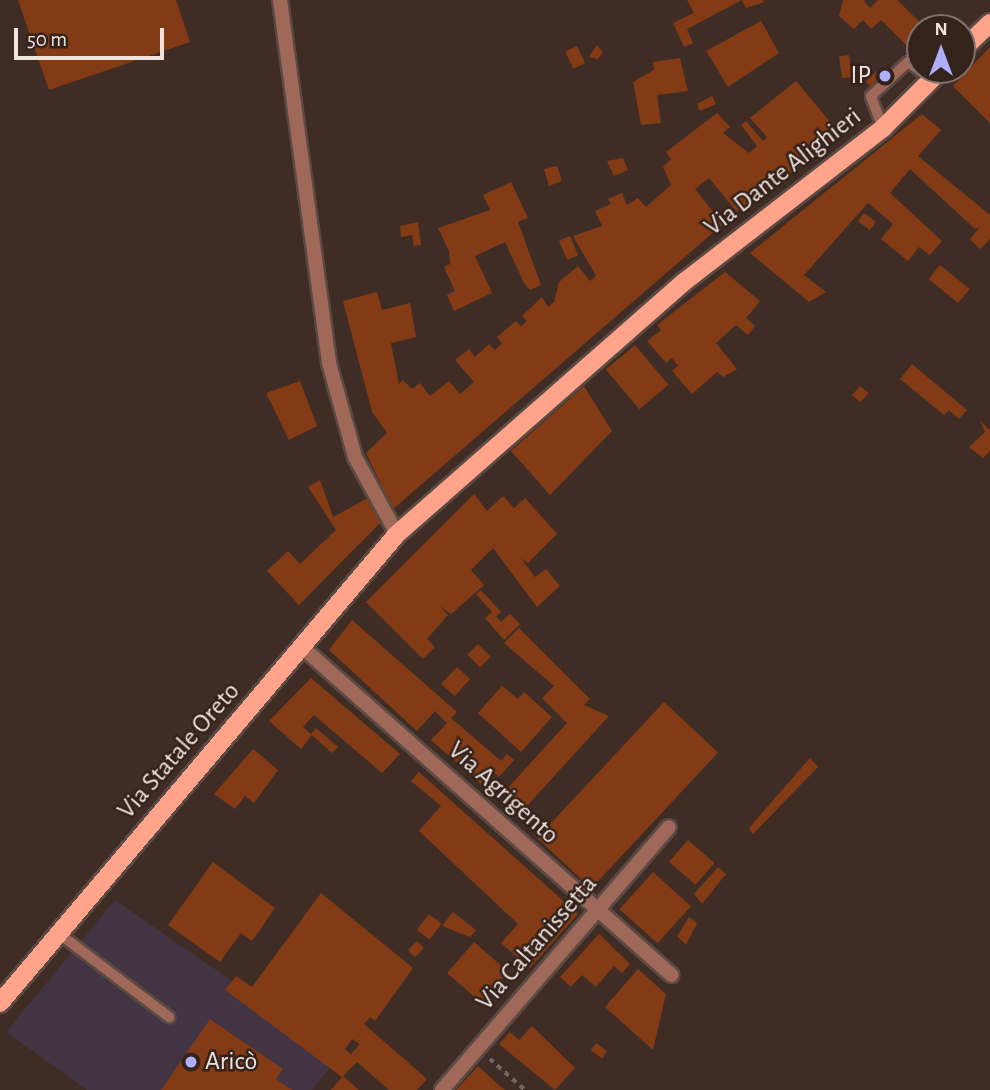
<!DOCTYPE html>
<html>
<head>
<meta charset="utf-8">
<style>
  body { margin:0 }
  #map { position:relative; width:990px; height:1090px; overflow:hidden; background:#3f2d25; font-family:"Alegreya Sans",sans-serif }
  div>[style] { position:absolute }
  .commercial>* { inset:0; background:#423442 }
  .building>* { inset:0; background:#823b15; transform-origin:0 0 }
  .path>* { height:3.5px; margin-top:-1.75px; transform-origin:0; background:repeating-linear-gradient(90deg,#76655e 0 5px,transparent 0 10px) }
  .roads { filter:drop-shadow(2px 0 #5b4a43) drop-shadow(-2px 0 #5b4a43) drop-shadow(0 2px #5b4a43) drop-shadow(0 -2px #5b4a43) }
  .lane>* { height:10px; margin:-5px; padding:0 5px; transform-origin:5px; border-radius:5px; background:#a06859 }
  .street>* { height:14px; margin:-7px; padding:0 7px; transform-origin:7px; border-radius:7px; background:#a06859 }
  .primary>* { height:18px; margin:-9px; padding:0 9px; transform-origin:9px; border-radius:9px; background:#ffa38b }
  .dots>* { width:19px; height:19px; translate:-50% -50%; box-sizing:border-box; border:4px solid #34231b; border-radius:50% }
  span { translate:-50% -50%; white-space:nowrap; text-align:center; line-height:1.15; -webkit-text-stroke:5px #34231b; paint-order:stroke }
  .poi-label { font-size:26px; color:#efe3de }
  .right { translate:-100% -50%; text-align:right }
  .left { translate:0 -50%; text-align:left }
  .street-label { font-size:26px; color:#efe3de }
  .north { position:absolute; left:906px; top:14px; width:70px; height:70px; box-sizing:border-box; background:#34231b; border:2px solid #7f7069; border-radius:50%; rotate:0deg; font-size:19px; font-weight:700; line-height:28px; text-align:center; color:#efe3de }
  .north::after { content:''; display:block; margin:auto; width:24px; height:32px; background:#afaefa; clip-path:polygon(50% 0,100% 100%,50% 72%,0 100%) }
  .scale { position:absolute; left:14px; top:28px; width:150px; height:32px; box-sizing:border-box; border:4px solid #efe3de; border-top:0; padding-left:9px; font-size:21px; line-height:24px; white-space:nowrap; color:#efe3de; -webkit-text-stroke:5px #34231b; paint-order:stroke }
</style>
</head>
<body>
<div id="map">
  <div class="commercial">
    <div style="clip-path:polygon(115px 900px,232px 981px,330px 1067px,312px 1090px,87px 1090px,6px 1032px)"></div>
  </div>
  <div class="building">
    <div style="clip-path:polygon(18px 0,176px 0,190px 42px,49px 90px)"></div>
    <div style="clip-path:polygon(687px 0,763px 0,764px 2px,746px 8px,742px 0,687px 29px,693px 43px,684px 47px,673px 23px,694px 13px)"></div>
    <div style="clip-path:polygon(843px 0,863px 0,870px 8px,878px 0,897px 0,926px 28px,920px 28px,920px 59px,881px 20px,871px 29px,863px 20px,854px 29px,839px 16px)"></div>
    <div style="clip-path:polygon(761px 21px,779px 53px,728px 87px,706px 51px)"></div>
    <div style="clip-path:polygon(597px 45px,603px 52px,598px 59px,589px 57px)"></div>
    <div style="left:577px;top:46px;width:19px;height:13px;rotate:65deg"></div>
    <div style="clip-path:polygon(990px 47px,990px 123px,953px 86px)"></div>
    <div style="left:849px;top:55px;width:22px;height:10px;rotate:82deg"></div>
    <div style="clip-path:polygon(680px 58px,688px 91px,657px 95px,661px 123px,641px 125px,633px 82px,654px 70px,653px 62px)"></div>
    <div style="left:881px;top:67px;width:18px;height:21px;rotate:47deg"></div>
    <div style="clip-path:polygon(796px 81px,841px 135px,737px 212px,709px 178px,695px 189px,723px 224px,393px 509px,366px 453px,387px 433px,372px 412px,343px 301px,377px 292px,382px 310px,410px 303px,416px 337px,391px 343px,399px 384px,403px 380px,412px 389px,420px 383px,430px 396px,449px 381px,460px 394px,474px 382px,455px 360px,469px 349px,475px 357px,489px 344px,495px 350px,502px 343px,497px 337px,516px 321px,521px 326px,527px 321px,522px 316px,542px 297px,548px 307px,554px 302px,559px 282px,578px 266px,590px 281px,596px 276px,573px 236px,602px 226px,595px 211px,611px 204px,608px 199px,622px 193px,627px 205px,638px 198px,646px 207px,671px 185px,663px 167px,671px 159px,666px 152px,717px 113px,730px 127px,723px 133px,749px 153px,757px 146px,741px 125px,746px 121px,763px 141px,767px 137px,750px 118px)"></div>
    <div style="clip-path:polygon(712px 96px,716px 104px,700px 111px,697px 104px)"></div>
    <div style="clip-path:polygon(922px 114px,941px 130px,918px 156px,990px 215px,990px 239px,980px 249px,970px 239px,980px 227px,975px 229px,910px 169px,890px 193px,942px 241px,930px 255px,919px 247px,908px 261px,881px 239px,893px 224px,868px 203px,804px 275px,826px 292px,809px 302px,750px 253px)"></div>
    <div style="clip-path:polygon(623px 158px,628px 170px,614px 176px,607px 161px)"></div>
    <div style="clip-path:polygon(557px 166px,562px 181px,549px 186px,544px 169px)"></div>
    <div style="clip-path:polygon(511px 182px,528px 218px,518px 222px,541px 285px,530px 290px,524px 283px,505px 242px,475px 256px,492px 293px,454px 311px,447px 295px,455px 291px,444px 267px,450px 264px,449px 251px,438px 228px,490px 210px,483px 195px)"></div>
    <div style="left:864px;top:213px;width:15px;height:10px;rotate:37deg"></div>
    <div style="clip-path:polygon(418px 222px,421px 245px,414px 246px,412px 235px,401px 237px,400px 226px)"></div>
    <div style="left:570px;top:236px;width:21px;height:12px;rotate:67deg"></div>
    <div style="left:940px;top:265px;width:38px;height:18px;rotate:39deg"></div>
    <div style="clip-path:polygon(725px 272px,760px 301px,746px 318px,755px 326px,748px 335px,736px 325px,716px 343px,737px 369px,723px 377px,717px 372px,692px 394px,672px 371px,678px 366px,672px 358px,666px 363px,647px 341px,661px 330px,657px 325px)"></div>
    <div style="left:635px;top:345px;width:52px;height:38px;rotate:50deg"></div>
    <div style="clip-path:polygon(912px 364px,967px 410px,959px 419px,949px 410px,944px 415px,900px 379px)"></div>
    <div style="clip-path:polygon(300px 381px,317px 426px,289px 440px,266px 393px)"></div>
    <div style="clip-path:polygon(584px 386px,612px 431px,550px 495px,511px 451px)"></div>
    <div style="left:860px;top:386px;width:11px;height:12px;rotate:41deg"></div>
    <div style="clip-path:polygon(980px 421px,990px 430px,990px 451px,983px 458px,969px 447px,985px 432px)"></div>
    <div style="clip-path:polygon(320px 480px,333px 517px,370px 497px,382px 521px,299px 605px,267px 571px,288px 551px,300px 564px,336px 530px,308px 487px)"></div>
    <div style="clip-path:polygon(474px 494px,487px 511px,503px 496px,514px 508px,525px 498px,557px 534px,528px 563px,521px 558px,535px 577px,546px 569px,560px 586px,537px 607px,493px 548px,471px 570px,484px 585px,451px 614px,440px 606px,448px 615px,427px 639px,435px 647px,423px 659px,366px 602px)"></div>
    <div style="clip-path:polygon(481px 590px,501px 612px,496px 616px,501px 622px,510px 614px,520px 624px,504px 640px,485px 618px,492px 612px,476px 594px)"></div>
    <div style="clip-path:polygon(352px 620px,457px 712px,451px 718px,501px 761px,507px 754px,514px 760px,499px 777px,492px 771px,481px 784px,431px 740px,447px 723px,435px 711px,417px 731px,329px 650px)"></div>
    <div style="clip-path:polygon(519px 628px,590px 699px,584px 705px,609px 716px,525px 808px,506px 790px,567px 723px,542px 698px,554px 686px,504px 643px)"></div>
    <div style="left:478px;top:644px;width:18px;height:15px;rotate:45deg"></div>
    <div style="left:457px;top:667px;width:18px;height:23px;rotate:43deg"></div>
    <div style="clip-path:polygon(311px 678px,400px 754px,382px 773px,314px 715px,303px 727px,311px 734px,316px 728px,338px 747px,332px 753px,312px 735px,301px 749px,269px 721px)"></div>
    <div style="clip-path:polygon(502px 686px,518px 699px,524px 692px,552px 717px,521px 752px,478px 713px)"></div>
    <div style="left:664px;top:702px;width:74px;height:186px;rotate:43deg"></div>
    <div style="clip-path:polygon(253px 749px,278px 770px,254px 803px,245px 796px,235px 809px,214px 794px)"></div>
    <div style="clip-path:polygon(810px 758px,818px 767px,753px 834px,749px 828px)"></div>
    <div style="clip-path:polygon(419px 772px,578px 914px,530px 968px,501px 943px,518px 924px,419px 831px,441px 806px,411px 781px)"></div>
    <div style="left:688px;top:840px;width:35px;height:29px;rotate:41deg"></div>
    <div style="clip-path:polygon(213px 862px,275px 908px,252px 941px,241px 933px,220px 962px,168px 925px)"></div>
    <div style="clip-path:polygon(718px 867px,726px 874px,702px 904px,694px 894px)"></div>
    <div style="left:653px;top:872px;width:51px;height:50px;rotate:42deg"></div>
    <div style="clip-path:polygon(evenodd,321px 893px,413px 968px,375px 1021px,370px 1017px,364px 1024px,427px 1079px,417px 1090px,389px 1090px,357px 1062px,342px 1077px,225px 990px,236px 976px,252px 987px,321px 893px,352px 1039px,360px 1044px,351px 1054px,345px 1049px,352px 1039px)"></div>
    <div style="clip-path:polygon(453px 912px,476px 930px,470px 937px,442px 926px)"></div>
    <div style="left:429px;top:914px;width:16px;height:20px;rotate:38deg"></div>
    <div style="clip-path:polygon(689px 917px,697px 923px,686px 945px,677px 936px)"></div>
    <div style="clip-path:polygon(599px 934px,630px 964px,622px 973px,614px 966px,596px 987px,582px 975px,571px 987px,560px 977px)"></div>
    <div style="left:417px;top:941px;width:10px;height:13px;rotate:45deg"></div>
    <div style="left:474px;top:942px;width:45px;height:41px;rotate:41deg"></div>
    <div style="clip-path:polygon(638px 969px,666px 994px,653px 1050px,605px 1007px)"></div>
    <div style="clip-path:polygon(210px 1019px,283px 1069px,276px 1079px,292px 1090px,161px 1090px)"></div>
    <div style="clip-path:polygon(532px 1026px,575px 1068px,555px 1090px,499px 1044px,510px 1032px,519px 1040px)"></div>
    <div style="left:596px;top:1043px;width:14px;height:9px;rotate:36deg"></div>
    <div style="clip-path:polygon(478px 1066px,501px 1087px,505px 1090px,456px 1090px)"></div>
    <div style="clip-path:polygon(343px 1076px,359px 1090px,331px 1090px)"></div>
  </div>
  <div class="path">
    <div style="left:490px;top:1059px;width:47px;rotate:41.5deg"></div>
  </div>
  <div class="roads">
    <div class="lane">
      <div style="left:883px;top:128px;width:34px;rotate:-111deg"></div>
      <div style="left:871px;top:96px;width:50px;rotate:-42.6deg"></div>
      <div style="left:908px;top:62px;width:29px;rotate:35deg"></div>
      <div style="left:57px;top:932px;width:141px;rotate:37.2deg"></div>
    </div>
    <div class="street">
      <div style="left:280px;top:0;width:366px;rotate:82.3deg"></div>
      <div style="left:329px;top:363px;width:98px;rotate:74.5deg"></div>
      <div style="left:355px;top:457px;width:88px;rotate:61.4deg"></div>
      <div style="left:302px;top:647px;width:494px;rotate:41.6deg"></div>
      <div style="left:442px;top:1090px;width:347px;rotate:-49.2deg"></div>
    </div>
    <div class="primary">
      <div style="left:962px;top:50px;width:39px;rotate:-44deg"></div>
      <div style="left:0;top:1003px;width:614px;rotate:-49.75deg"></div>
      <div style="left:397px;top:534px;width:382px;rotate:-41.3deg"></div>
      <div style="left:684px;top:282px;width:252px;rotate:-37.7deg"></div>
      <div style="left:883px;top:128px;width:82px;rotate:-45deg"></div>
    </div>
  </div>
  <div class="dots">
    <div style="left:885px;top:76px;background:#afaefa"></div>
    <div style="left:191px;top:1062px;background:#afaefa"></div>
  </div>
  <div class="poi-label">
    <span class="right" style="left:871px;top:76px">IP</span>
    <span class="left" style="left:205px;top:1062px">Aricò</span>
  </div>
  <div class="street-label">
    <span style="left:783px;top:172px;rotate:-38deg">Via Dante Alighieri</span>
    <span style="left:179px;top:751px;rotate:-49deg">Via Statale Oreto</span>
    <span style="left:503px;top:793px;rotate:42deg">Via Agrigento</span>
    <span style="left:537px;top:943px;rotate:-49deg">Via Caltanissetta</span>
  </div>
  <div class="north">N</div>
  <div class="scale">50 m</div>
</div>
</body>
</html>
